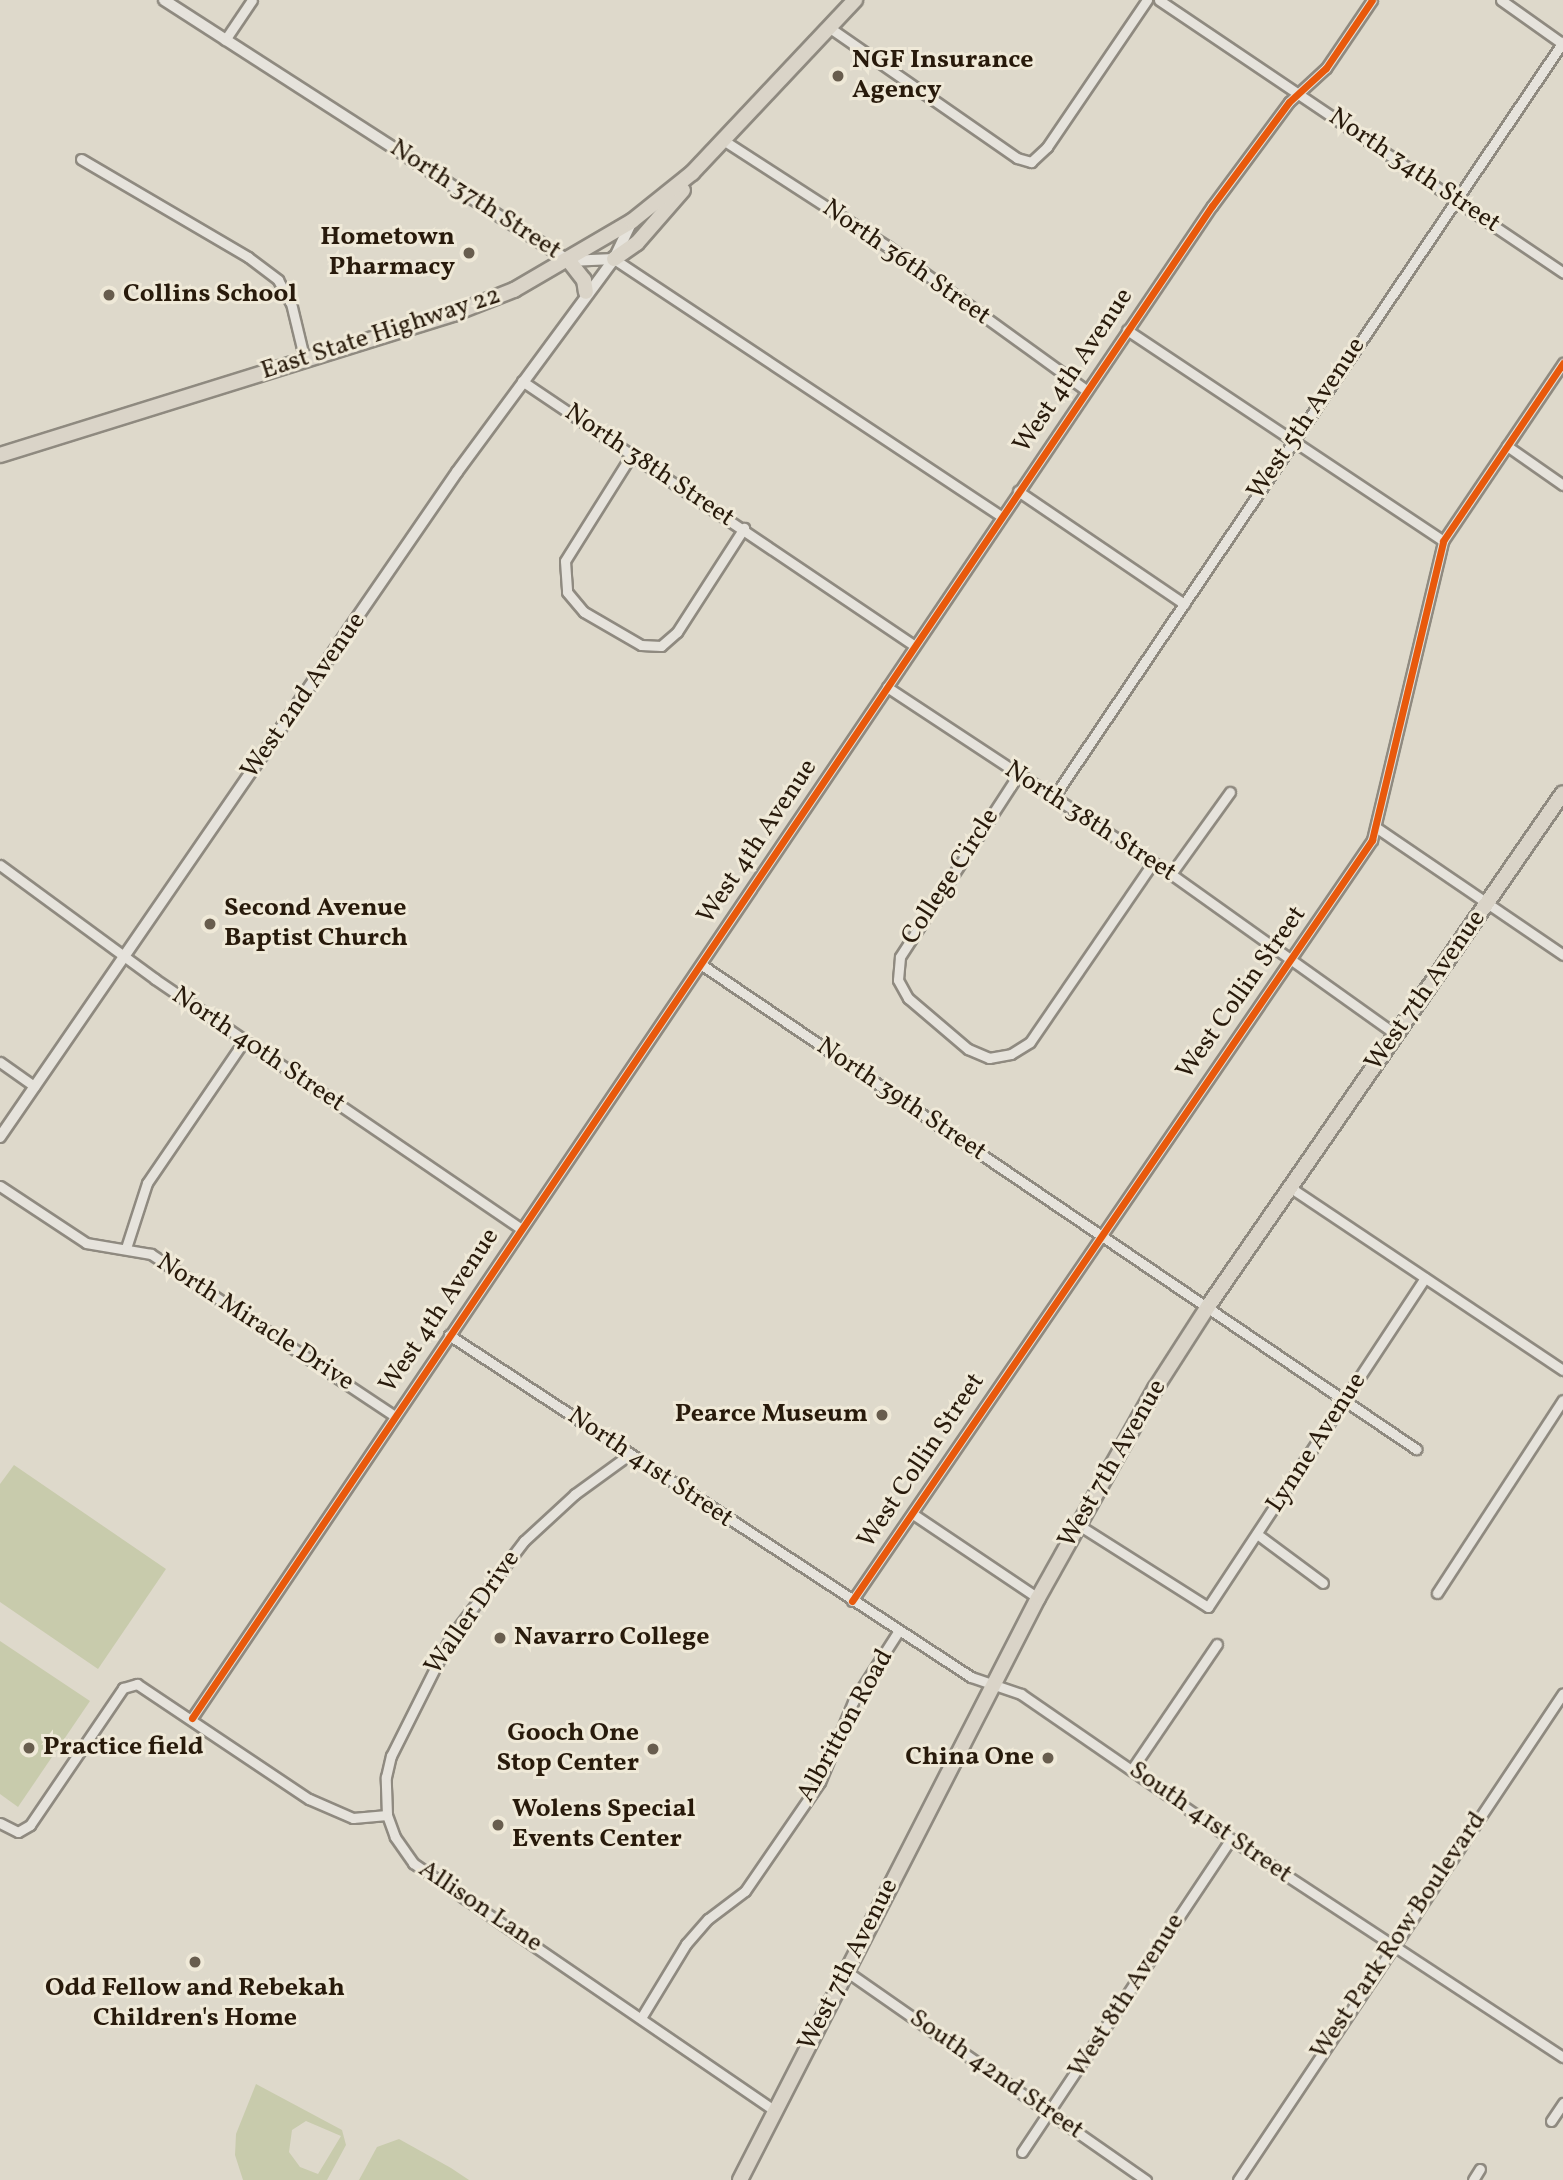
<!DOCTYPE html>
<html>
<head>
<meta charset="utf-8">
<style>
  body { margin:0 }
  #map { position:relative; width:1563px; height:2180px; overflow:hidden; background:#ded9cb; font-family:Vollkorn,serif }
  div>[style] { position:absolute }
  .green>* { inset:0; background:#c8cbac }
  .roads { filter:drop-shadow(2px 0 #8f8a80) drop-shadow(-2px 0 #8f8a80) drop-shadow(0 2px #8f8a80) drop-shadow(0 -2px #8f8a80) }
  .minor>* { height:9px; margin:-4.5px; padding:0 4.5px; transform-origin:4.5px; border-radius:4.5px; background:#e6e3dc }
  .tertiary>* { height:10px; margin:-5px; padding:0 5px; transform-origin:5px; border-radius:5px; background:#e6e3dc }
  .primary>* { height:14px; margin:-7px; padding:0 7px; transform-origin:7px; border-radius:7px; background:#dad4c8 }
  .cycleway>* { height:7px; margin:-3.5px; padding:0 3.5px; transform-origin:3.5px; border-radius:3.5px; background:#e8590c }
  .dots>* { width:19px; height:19px; translate:-50% -50%; box-sizing:border-box; border:4px solid #efe9d8; border-radius:50% }
  span { translate:-50% -50%; white-space:nowrap; text-align:center; line-height:1.15; -webkit-text-stroke:6px #efe9d8; paint-order:stroke }
  .poi-label { font-size:26px; color:#281a0b; font-weight:700 }
  .left { translate:0 -50%; text-align:left }
  .right { translate:-100% -50%; text-align:right }
  .street-label { font-size:26px; color:#281a0b }
</style>
</head>
<body>
<div id="map">
  <div class="green">
    <div style="clip-path:polygon(14px 1465px,166px 1569px,98px 1669px,0 1602px,0 1484px)"></div>
    <div style="clip-path:polygon(0 1641px,90px 1701px,18px 1807px,0 1794px)"></div>
    <div style="clip-path:polygon(evenodd,256px 2084px,342px 2130px,346px 2145px,327px 2180px,243px 2180px,235px 2155px,236px 2134px,256px 2084px,306px 2121px,341px 2136px,318px 2174px,300px 2167px,289px 2152px,292px 2130px,306px 2121px)"></div>
    <div style="clip-path:polygon(399px 2139px,451px 2168px,469px 2180px,359px 2180px,377px 2147px)"></div>
  </div>
  <div class="roads">
    <div class="minor">
      <div style="left:1159px;top:0;width:488px;rotate:34deg"></div>
      <div style="left:1501px;top:0;width:76px;rotate:35.4deg"></div>
      <div style="left:830px;top:28px;width:228px;rotate:34.8deg"></div>
      <div style="left:1017px;top:158px;width:15px;rotate:16deg"></div>
      <div style="left:1031px;top:162px;width:22px;rotate:-43deg"></div>
      <div style="left:1047px;top:147px;width:178px;rotate:-55.8deg"></div>
      <div style="left:225px;top:40px;width:48px;rotate:-56deg"></div>
      <div style="left:723px;top:140px;width:195px;rotate:32.9deg"></div>
      <div style="left:887px;top:246px;width:246px;rotate:35.9deg"></div>
      <div style="left:81px;top:159px;width:194px;rotate:30.4deg"></div>
      <div style="left:248px;top:257px;width:38px;rotate:37deg"></div>
      <div style="left:278px;top:280px;width:26px;rotate:61deg"></div>
      <div style="left:291px;top:303px;width:60px;rotate:76.4deg"></div>
      <div style="left:614px;top:259px;width:465px;rotate:33.6deg"></div>
      <div style="left:1127px;top:330px;width:380px;rotate:33.7deg"></div>
      <div style="left:522px;top:381px;width:473px;rotate:34deg"></div>
      <div style="left:1507px;top:446px;width:68px;rotate:34.9deg"></div>
      <div style="left:632px;top:454px;width:126px;rotate:122.1deg"></div>
      <div style="left:565px;top:561px;width:31px;rotate:86deg"></div>
      <div style="left:567px;top:592px;width:26px;rotate:50deg"></div>
      <div style="left:584px;top:612px;width:66px;rotate:30.1deg"></div>
      <div style="left:641px;top:645px;width:20px;rotate:3deg"></div>
      <div style="left:661px;top:646px;width:21px;rotate:-41deg"></div>
      <div style="left:677px;top:632px;width:124px;rotate:-57.2deg"></div>
      <div style="left:1018px;top:491px;width:201px;rotate:34.2deg"></div>
      <div style="left:887px;top:687px;width:340px;rotate:33.4deg"></div>
      <div style="left:1171px;top:874px;width:275px;rotate:35.5deg"></div>
      <div style="left:1018px;top:775px;width:217px;rotate:123deg"></div>
      <div style="left:900px;top:957px;width:23px;rotate:95deg"></div>
      <div style="left:898px;top:980px;width:21px;rotate:61deg"></div>
      <div style="left:908px;top:998px;width:79px;rotate:40.4deg"></div>
      <div style="left:968px;top:1049px;width:23px;rotate:23deg"></div>
      <div style="left:989px;top:1058px;width:22px;rotate:-10deg"></div>
      <div style="left:1011px;top:1054px;width:22px;rotate:-32deg"></div>
      <div style="left:1030px;top:1042px;width:214px;rotate:-55.6deg"></div>
      <div style="left:1053px;top:798px;width:912px;rotate:-56deg"></div>
      <div style="left:1377px;top:828px;width:225px;rotate:34.3deg"></div>
      <div style="left:0;top:865px;width:192px;rotate:36.3deg"></div>
      <div style="left:155px;top:979px;width:443px;rotate:34.3deg"></div>
      <div style="left:1171px;top:874px;width:101px;rotate:-54.3deg"></div>
      <div style="left:702px;top:965px;width:863px;rotate:34.13deg"></div>
      <div style="left:0;top:1062px;width:42px;rotate:35.2deg"></div>
      <div style="left:0;top:1186px;width:103px;rotate:33.5deg"></div>
      <div style="left:86px;top:1243px;width:66px;rotate:9.6deg"></div>
      <div style="left:151px;top:1254px;width:293px;rotate:33.6deg"></div>
      <div style="left:1291px;top:1188px;width:327px;rotate:33.8deg"></div>
      <div style="left:126px;top:1248px;width:68px;rotate:-72.1deg"></div>
      <div style="left:147px;top:1183px;width:172px;rotate:-55.7deg"></div>
      <div style="left:449px;top:1335px;width:624px;rotate:33.23deg"></div>
      <div style="left:971px;top:1677px;width:53px;rotate:18.8deg"></div>
      <div style="left:1021px;top:1694px;width:255px;rotate:34.6deg"></div>
      <div style="left:1231px;top:1839px;width:397px;rotate:33.3deg"></div>
      <div style="left:913px;top:1514px;width:151px;rotate:33.9deg"></div>
      <div style="left:1077px;top:1524px;width:155px;rotate:32.4deg"></div>
      <div style="left:1208px;top:1607px;width:394px;rotate:-56.6deg"></div>
      <div style="left:1257px;top:1534px;width:82px;rotate:36.6deg"></div>
      <div style="left:1437px;top:1593px;width:230px;rotate:-56.9deg"></div>
      <div style="left:852px;top:1601px;width:922px;rotate:-55.65deg"></div>
      <div style="left:1372px;top:840px;width:307px;rotate:-76.6deg"></div>
      <div style="left:1443px;top:541px;width:215px;rotate:-56deg"></div>
      <div style="left:192px;top:1718px;width:1824px;rotate:-56deg"></div>
      <div style="left:1212px;top:206px;width:129px;rotate:-53.5deg"></div>
      <div style="left:1289px;top:102px;width:50px;rotate:-42.6deg"></div>
      <div style="left:1326px;top:68px;width:82px;rotate:-55.9deg"></div>
      <div style="left:1132px;top:1769px;width:151px;rotate:-55.8deg"></div>
      <div style="left:387px;top:1815px;width:38px;rotate:-92deg"></div>
      <div style="left:386px;top:1777px;width:22px;rotate:-77deg"></div>
      <div style="left:391px;top:1756px;width:132px;rotate:-63.4deg"></div>
      <div style="left:450px;top:1638px;width:122px;rotate:-52.7deg"></div>
      <div style="left:524px;top:1541px;width:69px;rotate:-42.7deg"></div>
      <div style="left:575px;top:1494px;width:68px;rotate:-36deg"></div>
      <div style="left:0;top:1823px;width:20px;rotate:27deg"></div>
      <div style="left:18px;top:1832px;width:14px;rotate:-30deg"></div>
      <div style="left:30px;top:1825px;width:166px;rotate:-55.8deg"></div>
      <div style="left:123px;top:1688px;width:15px;rotate:-16deg"></div>
      <div style="left:137px;top:1684px;width:207px;rotate:33.8deg"></div>
      <div style="left:309px;top:1799px;width:48px;rotate:23.4deg"></div>
      <div style="left:353px;top:1818px;width:34px;rotate:-5deg"></div>
      <div style="left:387px;top:1815px;width:23px;rotate:70deg"></div>
      <div style="left:395px;top:1837px;width:32px;rotate:55deg"></div>
      <div style="left:413px;top:1863px;width:439px;rotate:34.4deg"></div>
      <div style="left:846px;top:1971px;width:366px;rotate:34.9deg"></div>
      <div style="left:641px;top:2018px;width:87px;rotate:-58.7deg"></div>
      <div style="left:686px;top:1944px;width:33px;rotate:-49deg"></div>
      <div style="left:708px;top:1919px;width:46px;rotate:-37.1deg"></div>
      <div style="left:745px;top:1891px;width:132px;rotate:-55.5deg"></div>
      <div style="left:820px;top:1782px;width:87px;rotate:-67.6deg"></div>
      <div style="left:853px;top:1702px;width:83px;rotate:-57.3deg"></div>
      <div style="left:1551px;top:2121px;width:22px;rotate:-56deg"></div>
      <div style="left:1022px;top:2152px;width:376px;rotate:-56.3deg"></div>
      <div style="left:1238px;top:2180px;width:585px;rotate:-56.28deg"></div>
      <div style="left:1473px;top:2180px;width:13px;rotate:-58deg"></div>
    </div>
    <div class="tertiary">
      <div style="left:164px;top:0;width:482px;rotate:32.8deg"></div>
      <div style="left:569px;top:261px;width:45px;rotate:-2.5deg"></div>
      <div style="left:0;top:1137px;width:807px;rotate:-55.5deg"></div>
      <div style="left:457px;top:472px;width:265px;rotate:-53.6deg"></div>
      <div style="left:614px;top:259px;width:42px;rotate:-64.7deg"></div>
    </div>
    <div class="primary">
      <div style="left:614px;top:259px;width:28px;rotate:-35deg"></div>
      <div style="left:637px;top:243px;width:70px;rotate:-49deg"></div>
      <div style="left:569px;top:261px;width:24px;rotate:52deg"></div>
      <div style="left:584px;top:280px;width:12px;rotate:81deg"></div>
      <div style="left:0;top:455px;width:474px;rotate:-17.3deg"></div>
      <div style="left:453px;top:314px;width:66px;rotate:-21.5deg"></div>
      <div style="left:514px;top:290px;width:137px;rotate:-30.3deg"></div>
      <div style="left:632px;top:221px;width:77px;rotate:-38.7deg"></div>
      <div style="left:692px;top:173px;width:238px;rotate:-46.7deg"></div>
      <div style="left:740px;top:2180px;width:654px;rotate:-62.89deg"></div>
      <div style="left:1038px;top:1598px;width:240px;rotate:-60.8deg"></div>
      <div style="left:1155px;top:1389px;width:100px;rotate:-57.3deg"></div>
      <div style="left:1209px;top:1305px;width:622px;rotate:-55.34deg"></div>
    </div>
  </div>
  <div class="cycleway">
    <div style="left:852px;top:1601px;width:922px;rotate:-55.65deg"></div>
    <div style="left:1372px;top:840px;width:307px;rotate:-76.6deg"></div>
    <div style="left:1443px;top:541px;width:215px;rotate:-56deg"></div>
    <div style="left:192px;top:1718px;width:1824px;rotate:-56deg"></div>
    <div style="left:1212px;top:206px;width:129px;rotate:-53.5deg"></div>
    <div style="left:1289px;top:102px;width:50px;rotate:-42.6deg"></div>
    <div style="left:1326px;top:68px;width:82px;rotate:-55.9deg"></div>
  </div>
  <div class="dots">
    <div style="left:838px;top:76px;background:#685d4e"></div>
    <div style="left:469px;top:253px;background:#685d4e"></div>
    <div style="left:109px;top:295px;background:#685d4e"></div>
    <div style="left:210px;top:924px;background:#685d4e"></div>
    <div style="left:882px;top:1415px;background:#685d4e"></div>
    <div style="left:500px;top:1638px;background:#685d4e"></div>
    <div style="left:29px;top:1748px;background:#685d4e"></div>
    <div style="left:653px;top:1749px;background:#685d4e"></div>
    <div style="left:1048px;top:1758px;background:#685d4e"></div>
    <div style="left:498px;top:1825px;background:#685d4e"></div>
    <div style="left:195px;top:1962px;background:#685d4e"></div>
  </div>
  <div class="poi-label">
    <span class="left" style="left:852px;top:76px">NGF Insurance<br>Agency</span>
    <span class="right" style="left:455px;top:253px">Hometown<br>Pharmacy</span>
    <span class="left" style="left:123px;top:295px">Collins School</span>
    <span class="left" style="left:224px;top:924px">Second Avenue<br>Baptist Church</span>
    <span class="right" style="left:868px;top:1415px">Pearce Museum</span>
    <span class="left" style="left:514px;top:1638px">Navarro College</span>
    <span class="right" style="left:639px;top:1749px">Gooch One<br>Stop Center</span>
    <span class="left" style="left:43px;top:1748px">Practice field</span>
    <span class="right" style="left:1034px;top:1758px">China One</span>
    <span class="left" style="left:512px;top:1825px">Wolens Special<br>Events Center</span>
    <span style="left:195px;top:2004px">Odd Fellow and Rebekah<br>Children's Home</span>
  </div>
  <div class="street-label">
    <span style="left:1414px;top:171px;rotate:34deg">North 34th Street</span>
    <span style="left:475px;top:200px;rotate:33deg">North 37th Street</span>
    <span style="left:906px;top:263px;rotate:35deg">North 36th Street</span>
    <span style="left:381px;top:334px;rotate:-18deg">East State Highway 22</span>
    <span style="left:1074px;top:371px;rotate:-56deg">West 4th Avenue</span>
    <span style="left:1307px;top:419px;rotate:-56deg">West 5th Avenue</span>
    <span style="left:649px;top:466px;rotate:34deg">North 38th Street</span>
    <span style="left:304px;top:696px;rotate:-55deg">West 2nd Avenue</span>
    <span style="left:1090px;top:822px;rotate:33deg">North 38th Street</span>
    <span style="left:758px;top:842px;rotate:-56deg">West 4th Avenue</span>
    <span style="left:951px;top:877px;rotate:-57deg">College Circle</span>
    <span style="left:1426px;top:991px;rotate:-55deg">West 7th Avenue</span>
    <span style="left:1242px;top:993px;rotate:-55deg">West Collin Street</span>
    <span style="left:258px;top:1050px;rotate:34deg">North 40th Street</span>
    <span style="left:901px;top:1100px;rotate:34deg">North 39th Street</span>
    <span style="left:440px;top:1311px;rotate:-56deg">West 4th Avenue</span>
    <span style="left:255px;top:1323px;rotate:33deg">North Miracle Drive</span>
    <span style="left:1317px;top:1443px;rotate:-57deg">Lynne Avenue</span>
    <span style="left:922px;top:1461px;rotate:-56deg">West Collin Street</span>
    <span style="left:1113px;top:1464px;rotate:-60deg">West 7th Avenue</span>
    <span style="left:650px;top:1468px;rotate:34deg">North 41st Street</span>
    <span style="left:473px;top:1613px;rotate:-55deg">Waller Drive</span>
    <span style="left:846px;top:1726px;rotate:-61deg">Albritton Road</span>
    <span style="left:1210px;top:1823px;rotate:35deg">South 41st Street</span>
    <span style="left:480px;top:1907px;rotate:34deg">Allison Lane</span>
    <span style="left:1399px;top:1936px;rotate:-56deg">West Park Row Boulevard</span>
    <span style="left:849px;top:1965px;rotate:-63deg">West 7th Avenue</span>
    <span style="left:1127px;top:1996px;rotate:-57deg">West 8th Avenue</span>
    <span style="left:996px;top:2075px;rotate:35deg">South 42nd Street</span>
  </div>
</div>
</body>
</html>
